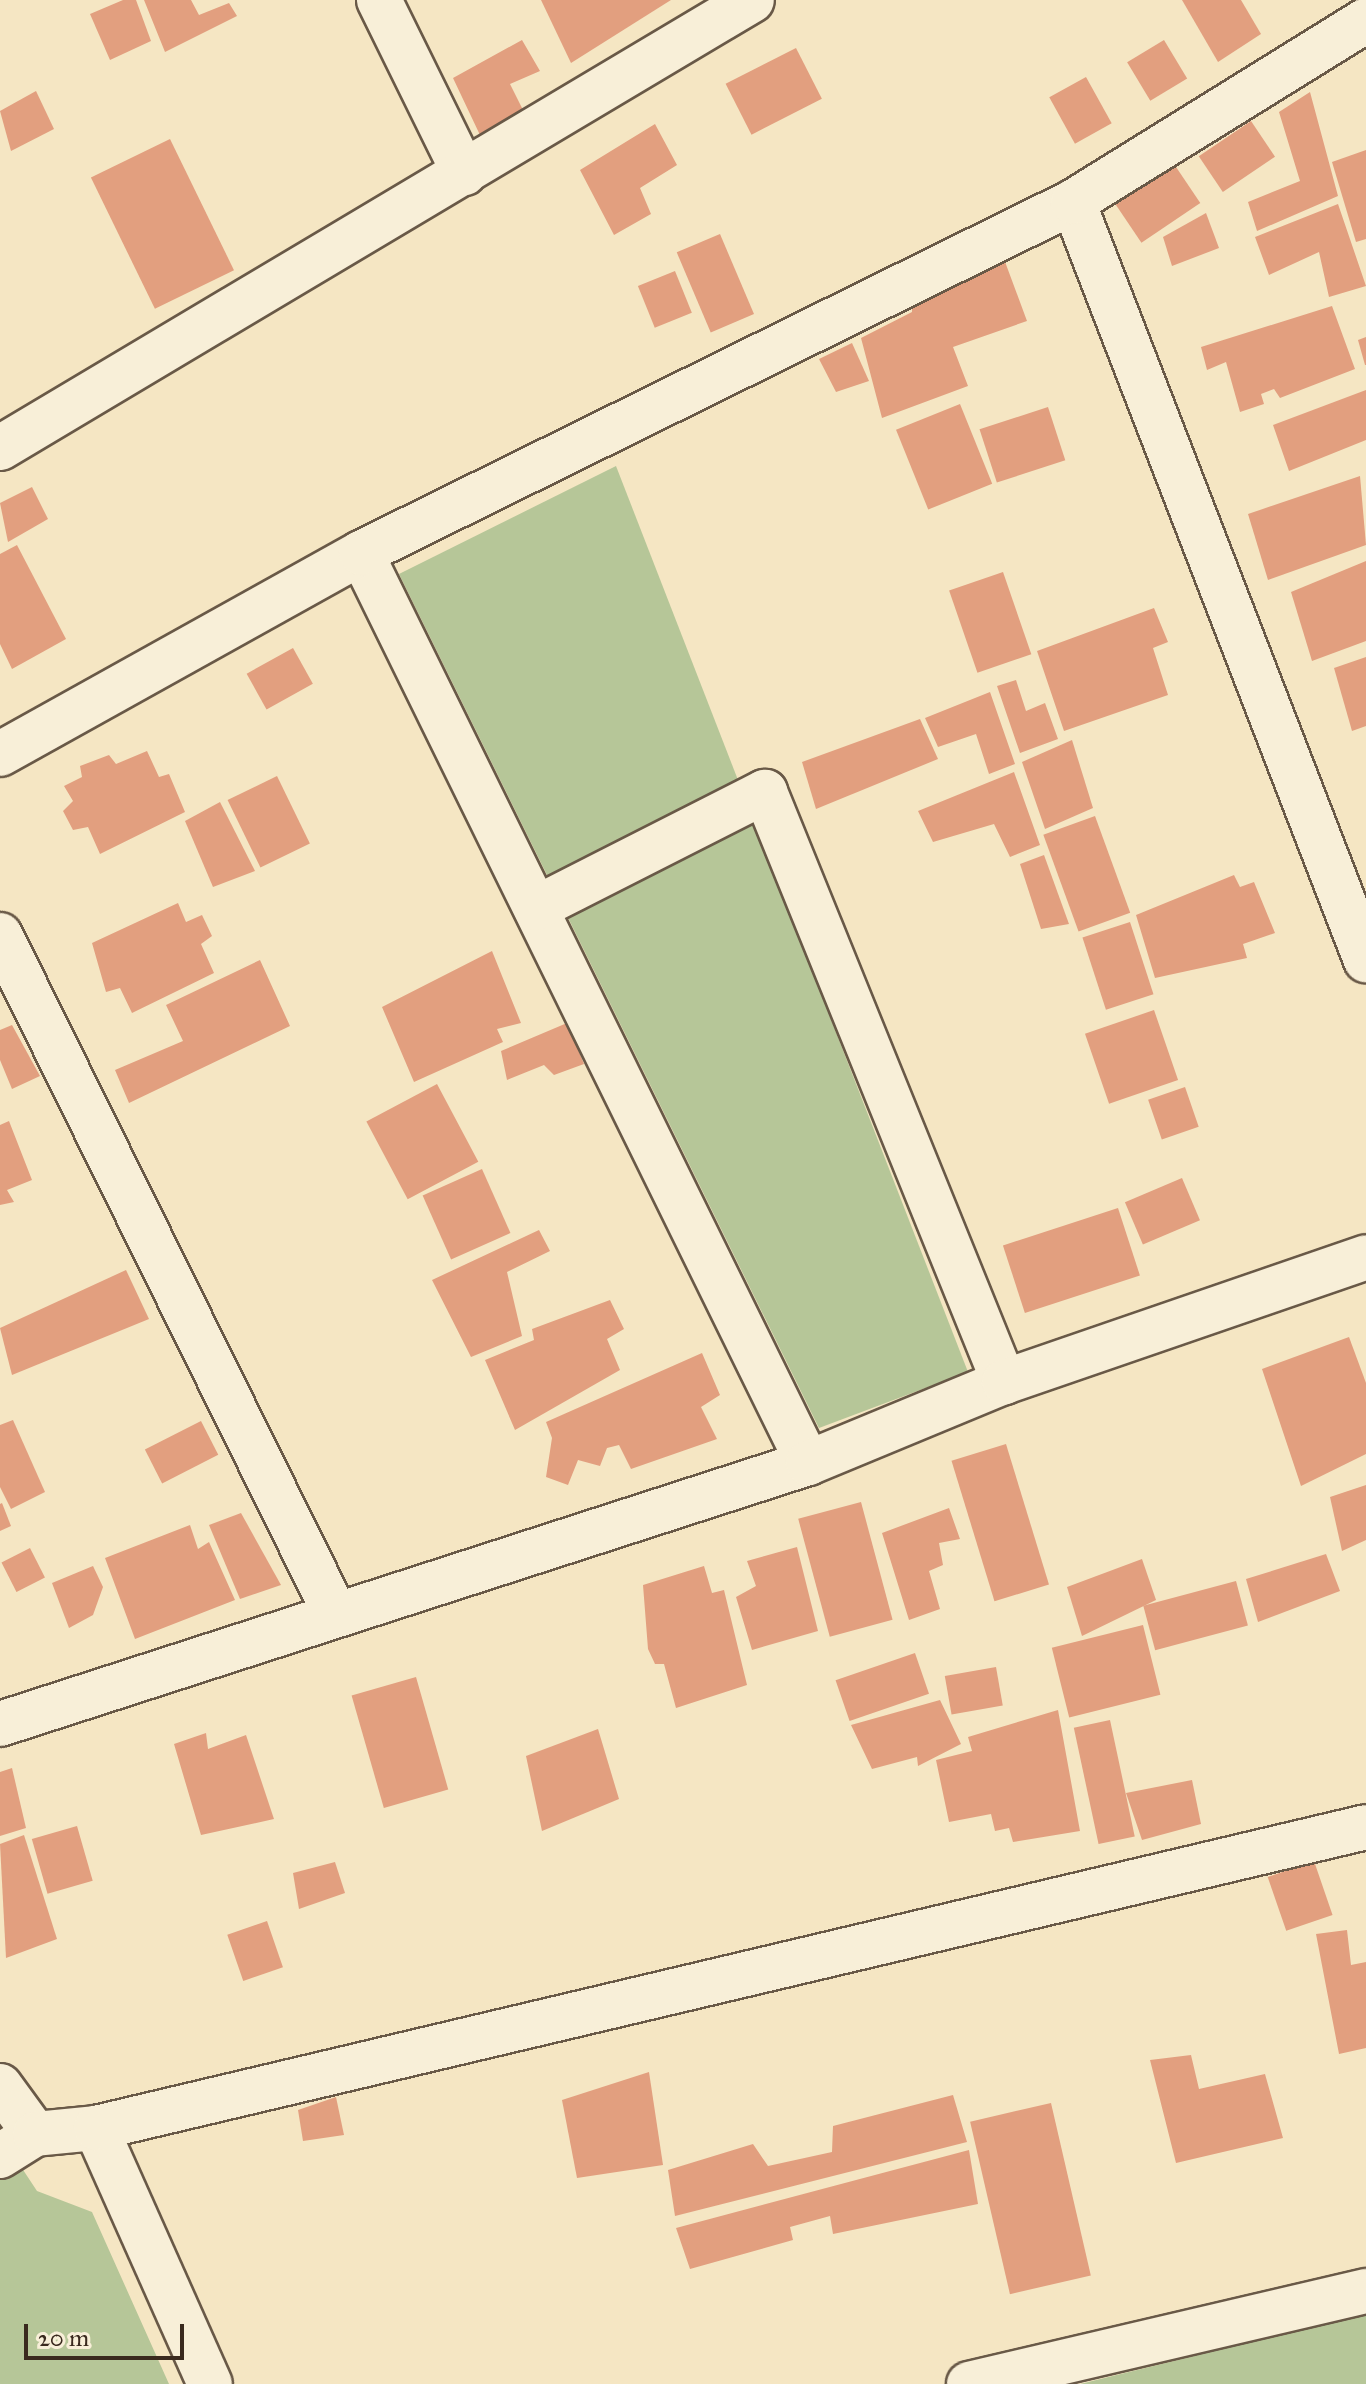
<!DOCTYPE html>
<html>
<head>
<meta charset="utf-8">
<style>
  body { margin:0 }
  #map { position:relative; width:1366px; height:2384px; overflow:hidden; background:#f5e6c3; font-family:"IM FELL Great Primer",serif }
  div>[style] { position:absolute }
  .green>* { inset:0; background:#b6c698 }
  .building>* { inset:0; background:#e29f7f; transform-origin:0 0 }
  .roads { filter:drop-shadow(2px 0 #695947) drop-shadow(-2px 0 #695947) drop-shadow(0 2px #695947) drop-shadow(0 -2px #695947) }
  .minor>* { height:44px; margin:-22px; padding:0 22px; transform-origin:22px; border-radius:22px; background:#f8efd8 }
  span { translate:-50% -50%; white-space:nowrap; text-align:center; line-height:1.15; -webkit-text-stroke:6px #f8efd8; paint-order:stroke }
  .scale { position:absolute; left:24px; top:2324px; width:160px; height:36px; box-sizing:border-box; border:4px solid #3a2a1e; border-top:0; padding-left:10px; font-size:24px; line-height:28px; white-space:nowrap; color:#3a2a1e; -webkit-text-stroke:6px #f8efd8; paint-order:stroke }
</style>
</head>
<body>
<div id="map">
  <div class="green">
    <div style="clip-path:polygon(616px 466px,968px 1372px,819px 1428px,399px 574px)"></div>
    <div style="clip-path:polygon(0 2135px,37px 2191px,92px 2212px,169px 2384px,0 2384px)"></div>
    <div style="clip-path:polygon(1366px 2314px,1366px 2384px,1080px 2384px)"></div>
  </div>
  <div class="building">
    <div style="clip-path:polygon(123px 0,136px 0,151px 41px,110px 60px,90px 14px)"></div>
    <div style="clip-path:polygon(144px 0,191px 0,199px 15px,229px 3px,237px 16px,165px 52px)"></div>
    <div style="clip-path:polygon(541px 0,671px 0,571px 63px)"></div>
    <div style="clip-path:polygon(1182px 0,1241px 0,1261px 34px,1218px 62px)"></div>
    <div style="clip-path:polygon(522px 40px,540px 71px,510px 84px,532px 128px,488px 152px,453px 78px)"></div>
    <div style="left:1164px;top:40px;width:45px;height:43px;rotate:59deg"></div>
    <div style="left:796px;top:48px;width:57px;height:79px;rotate:63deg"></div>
    <div style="left:1086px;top:77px;width:53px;height:42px;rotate:61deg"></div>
    <div style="clip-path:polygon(36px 91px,54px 129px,11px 151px,0 111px)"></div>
    <div style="clip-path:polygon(1310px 92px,1338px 196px,1257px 231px,1248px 202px,1300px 181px,1279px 112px)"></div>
    <div style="left:1251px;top:121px;width:43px;height:63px;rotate:56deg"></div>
    <div style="clip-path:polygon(655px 124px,677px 165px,640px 188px,651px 214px,614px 235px,580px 170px)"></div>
    <div style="left:170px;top:139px;width:146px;height:88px;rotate:64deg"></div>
    <div style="clip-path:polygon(1366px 150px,1366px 239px,1356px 242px,1332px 162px)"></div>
    <div style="left:1174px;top:164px;width:47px;height:71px;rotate:56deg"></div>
    <div style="clip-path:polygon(1338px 204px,1366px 286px,1329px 297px,1319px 252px,1269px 275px,1255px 237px)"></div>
    <div style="clip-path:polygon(1206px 213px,1219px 248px,1172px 266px,1163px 237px)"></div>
    <div style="left:720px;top:234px;width:87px;height:47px;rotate:67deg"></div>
    <div style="clip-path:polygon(1004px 259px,1027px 321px,953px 347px,968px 386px,882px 418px,861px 338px,912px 312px,912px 299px)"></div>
    <div style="left:675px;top:271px;width:45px;height:40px;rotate:68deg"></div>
    <div style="clip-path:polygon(1332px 306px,1355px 369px,1280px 398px,1274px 389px,1261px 394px,1264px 404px,1240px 412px,1226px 362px,1207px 370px,1201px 347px)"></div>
    <div style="clip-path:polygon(1366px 337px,1366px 365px,1365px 365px,1358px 340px)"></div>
    <div style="clip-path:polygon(852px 343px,869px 381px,836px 392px,819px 359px)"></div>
    <div style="clip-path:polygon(1366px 390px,1366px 440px,1289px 471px,1273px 425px)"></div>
    <div style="left:960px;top:404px;width:86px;height:69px;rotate:68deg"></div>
    <div style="left:1048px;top:407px;width:56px;height:72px;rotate:72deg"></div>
    <div style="clip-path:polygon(1360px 476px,1366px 545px,1268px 580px,1248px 514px)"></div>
    <div style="clip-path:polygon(32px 487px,48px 519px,8px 542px,0 503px)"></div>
    <div style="clip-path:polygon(17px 545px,66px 639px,12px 669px,0 644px,0 554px)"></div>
    <div style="clip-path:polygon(1366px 561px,1366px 641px,1312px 661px,1291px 592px)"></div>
    <div style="left:1003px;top:572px;width:87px;height:57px;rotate:71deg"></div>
    <div style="clip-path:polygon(1154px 608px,1168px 642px,1153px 648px,1168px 695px,1064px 731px,1037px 651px)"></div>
    <div style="left:293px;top:648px;width:41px;height:53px;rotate:61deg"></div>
    <div style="clip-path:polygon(1366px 657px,1366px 726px,1352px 731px,1334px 668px)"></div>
    <div style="clip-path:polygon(1016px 680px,1026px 711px,1045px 703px,1058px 739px,1020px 753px,997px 686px)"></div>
    <div style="clip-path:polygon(990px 692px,1015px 764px,989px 774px,976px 734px,938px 747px,925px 718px)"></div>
    <div style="clip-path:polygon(920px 719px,938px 759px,816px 809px,802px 762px)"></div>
    <div style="clip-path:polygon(1072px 740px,1093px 808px,1045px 829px,1022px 762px)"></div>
    <div style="clip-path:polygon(147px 751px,159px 777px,169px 774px,185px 812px,100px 854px,88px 827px,73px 830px,63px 811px,73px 801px,64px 786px,82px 777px,80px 766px,109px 755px,116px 764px)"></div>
    <div style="clip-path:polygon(1014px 772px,1040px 845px,1010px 857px,994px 824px,933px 842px,918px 811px)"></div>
    <div style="left:277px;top:776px;width:75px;height:55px;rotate:64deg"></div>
    <div style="clip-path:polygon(220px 802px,255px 871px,213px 887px,185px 821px)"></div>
    <div style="left:1095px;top:816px;width:103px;height:55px;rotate:70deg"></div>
    <div style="clip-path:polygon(1044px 855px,1069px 924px,1041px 929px,1020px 864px)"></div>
    <div style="clip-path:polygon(1234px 875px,1240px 887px,1254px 882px,1275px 933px,1243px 944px,1247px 958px,1155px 978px,1136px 915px)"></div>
    <div style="clip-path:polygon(178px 903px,186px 922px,202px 915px,212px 936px,201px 944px,214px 973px,132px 1013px,120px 988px,106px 992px,92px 943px)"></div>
    <div style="left:1130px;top:922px;width:76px;height:50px;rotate:72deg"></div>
    <div style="clip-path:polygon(492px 951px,521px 1023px,497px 1029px,503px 1042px,414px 1082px,382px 1007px)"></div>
    <div style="clip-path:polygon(260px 960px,290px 1026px,129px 1103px,115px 1070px,183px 1041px,166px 1005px)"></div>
    <div style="left:1154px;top:1010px;width:74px;height:73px;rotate:71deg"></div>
    <div style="clip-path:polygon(567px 1023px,584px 1064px,554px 1075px,544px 1065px,507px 1080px,501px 1051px)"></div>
    <div style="clip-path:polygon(12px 1025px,40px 1076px,12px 1089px,0 1060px,0 1030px)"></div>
    <div style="left:437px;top:1084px;width:88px;height:80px;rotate:62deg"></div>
    <div style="left:1185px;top:1087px;width:42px;height:39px;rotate:71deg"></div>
    <div style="clip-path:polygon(9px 1121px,32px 1180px,7px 1190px,14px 1202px,0 1205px,0 1125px)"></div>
    <div style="left:482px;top:1169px;width:70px;height:65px;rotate:66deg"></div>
    <div style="left:1182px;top:1178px;width:46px;height:62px;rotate:67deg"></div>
    <div style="left:1118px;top:1208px;width:71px;height:121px;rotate:72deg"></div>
    <div style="clip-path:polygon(539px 1230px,550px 1251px,507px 1272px,522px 1336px,471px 1357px,432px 1280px)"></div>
    <div style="clip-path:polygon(126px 1270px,149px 1319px,12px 1375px,0 1328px)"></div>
    <div style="clip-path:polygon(610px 1300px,624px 1329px,607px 1339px,620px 1370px,515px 1430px,485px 1360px,534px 1340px,532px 1329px)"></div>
    <div style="clip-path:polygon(1349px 1337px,1366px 1383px,1366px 1454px,1301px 1486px,1262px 1369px)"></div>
    <div style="clip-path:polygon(702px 1353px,720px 1395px,701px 1407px,717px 1439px,631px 1469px,619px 1445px,607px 1448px,600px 1466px,578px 1460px,568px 1485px,546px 1477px,552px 1438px,546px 1422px)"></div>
    <div style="clip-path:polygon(13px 1420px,45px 1492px,11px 1509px,0 1487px,0 1425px)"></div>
    <div style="left:201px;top:1421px;width:38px;height:63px;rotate:63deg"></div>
    <div style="left:1006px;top:1444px;width:147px;height:57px;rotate:73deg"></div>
    <div style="clip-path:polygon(1366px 1485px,1366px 1540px,1342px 1551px,1330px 1497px)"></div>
    <div style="left:861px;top:1502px;width:122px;height:65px;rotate:75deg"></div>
    <div style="clip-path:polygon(2px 1503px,11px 1526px,0 1531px,0 1504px)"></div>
    <div style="clip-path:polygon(949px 1508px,960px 1539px,939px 1543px,943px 1565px,929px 1571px,940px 1609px,909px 1620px,882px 1533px)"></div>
    <div style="clip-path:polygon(241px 1513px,281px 1585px,240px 1599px,209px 1525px)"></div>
    <div style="clip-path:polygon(190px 1525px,198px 1549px,209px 1542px,235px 1600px,135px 1639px,105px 1558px)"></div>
    <div style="clip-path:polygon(797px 1547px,818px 1631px,752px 1650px,736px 1597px,756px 1586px,747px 1561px)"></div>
    <div style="left:30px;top:1548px;width:33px;height:32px;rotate:63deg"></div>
    <div style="clip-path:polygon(1326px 1554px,1340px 1591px,1258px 1622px,1246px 1579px)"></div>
    <div style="clip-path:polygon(1142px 1559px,1156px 1600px,1082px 1636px,1067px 1587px)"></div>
    <div style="clip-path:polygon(93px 1566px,103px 1587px,93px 1615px,69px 1628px,52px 1583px)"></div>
    <div style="clip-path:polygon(704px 1566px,712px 1593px,724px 1590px,747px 1685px,676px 1708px,664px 1664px,655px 1664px,648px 1649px,643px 1585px)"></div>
    <div style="left:1236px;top:1581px;width:46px;height:96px;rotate:75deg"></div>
    <div style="left:1143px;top:1625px;width:72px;height:94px;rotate:76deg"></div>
    <div style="left:915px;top:1653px;width:43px;height:84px;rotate:71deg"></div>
    <div style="left:996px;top:1667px;width:39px;height:52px;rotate:80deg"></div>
    <div style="left:416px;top:1677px;width:117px;height:67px;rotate:74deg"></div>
    <div style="clip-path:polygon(940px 1700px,961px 1744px,918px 1766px,917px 1757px,872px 1769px,851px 1725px)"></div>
    <div style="clip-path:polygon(1058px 1710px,1080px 1831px,1013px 1842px,1009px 1828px,995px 1831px,991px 1814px,949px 1822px,936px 1760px,972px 1751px,968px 1737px)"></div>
    <div style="left:1110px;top:1720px;width:119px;height:37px;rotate:78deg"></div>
    <div style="clip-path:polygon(598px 1729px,619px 1799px,542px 1831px,526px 1756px)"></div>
    <div style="clip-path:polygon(206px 1733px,208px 1749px,246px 1735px,274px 1819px,201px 1835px,174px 1744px)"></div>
    <div style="clip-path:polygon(12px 1768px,26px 1828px,0 1836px,0 1772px)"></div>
    <div style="clip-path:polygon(1192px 1780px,1201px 1824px,1142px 1840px,1126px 1793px)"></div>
    <div style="left:77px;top:1826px;width:57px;height:47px;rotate:74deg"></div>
    <div style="clip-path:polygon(24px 1835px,57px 1939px,6px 1958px,0 1844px)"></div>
    <div style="left:1314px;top:1861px;width:57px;height:49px;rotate:71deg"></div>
    <div style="clip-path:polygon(335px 1862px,345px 1893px,299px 1909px,293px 1873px)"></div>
    <div style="left:267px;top:1921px;width:49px;height:42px;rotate:71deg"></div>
    <div style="clip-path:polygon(1347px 1930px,1351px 1965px,1366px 1962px,1366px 2048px,1339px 2054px,1316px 1934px)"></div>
    <div style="clip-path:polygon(1191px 2055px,1199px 2089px,1265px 2074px,1283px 2138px,1176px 2163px,1150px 2060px)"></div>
    <div style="clip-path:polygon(649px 2072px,663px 2165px,577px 2178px,562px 2100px)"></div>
    <div style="clip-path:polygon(953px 2095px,967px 2142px,675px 2216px,668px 2170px,753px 2144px,768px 2166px,832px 2152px,833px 2126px)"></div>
    <div style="clip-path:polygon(336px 2097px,344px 2135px,303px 2141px,298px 2110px)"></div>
    <div style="left:1051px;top:2103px;width:177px;height:83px;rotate:77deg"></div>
    <div style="clip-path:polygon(969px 2150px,978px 2204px,833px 2234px,830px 2216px,790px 2227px,793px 2240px,690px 2269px,676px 2228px)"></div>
  </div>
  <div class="roads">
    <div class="minor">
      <div style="left:379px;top:0;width:193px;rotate:63.8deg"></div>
      <div style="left:1073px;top:202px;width:813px;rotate:68.87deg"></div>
      <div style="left:0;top:448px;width:875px;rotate:-30.78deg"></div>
      <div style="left:361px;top:553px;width:1014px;rotate:63.84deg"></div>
      <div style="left:0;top:754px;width:413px;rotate:-29.1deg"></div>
      <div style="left:361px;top:553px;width:794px;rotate:-26.24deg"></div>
      <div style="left:1073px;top:202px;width:345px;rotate:-31.8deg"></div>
      <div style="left:536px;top:908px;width:257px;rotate:-26.9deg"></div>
      <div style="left:765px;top:792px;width:637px;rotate:67.95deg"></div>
      <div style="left:0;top:935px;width:758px;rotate:63.71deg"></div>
      <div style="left:0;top:1724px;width:849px;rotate:-17.9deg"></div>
      <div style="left:808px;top:1463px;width:212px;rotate:-22.5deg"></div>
      <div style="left:1004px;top:1382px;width:383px;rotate:-19deg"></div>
      <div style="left:0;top:2086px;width:59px;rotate:53.9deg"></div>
      <div style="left:96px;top:2128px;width:280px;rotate:66deg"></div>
      <div style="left:0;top:2156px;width:41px;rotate:-32.2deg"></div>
      <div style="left:35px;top:2134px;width:61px;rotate:-5.6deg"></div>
      <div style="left:96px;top:2128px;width:1305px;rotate:-13.33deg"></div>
      <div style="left:969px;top:2384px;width:408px;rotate:-13.2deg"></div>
    </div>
  </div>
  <div class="scale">20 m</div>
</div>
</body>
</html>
